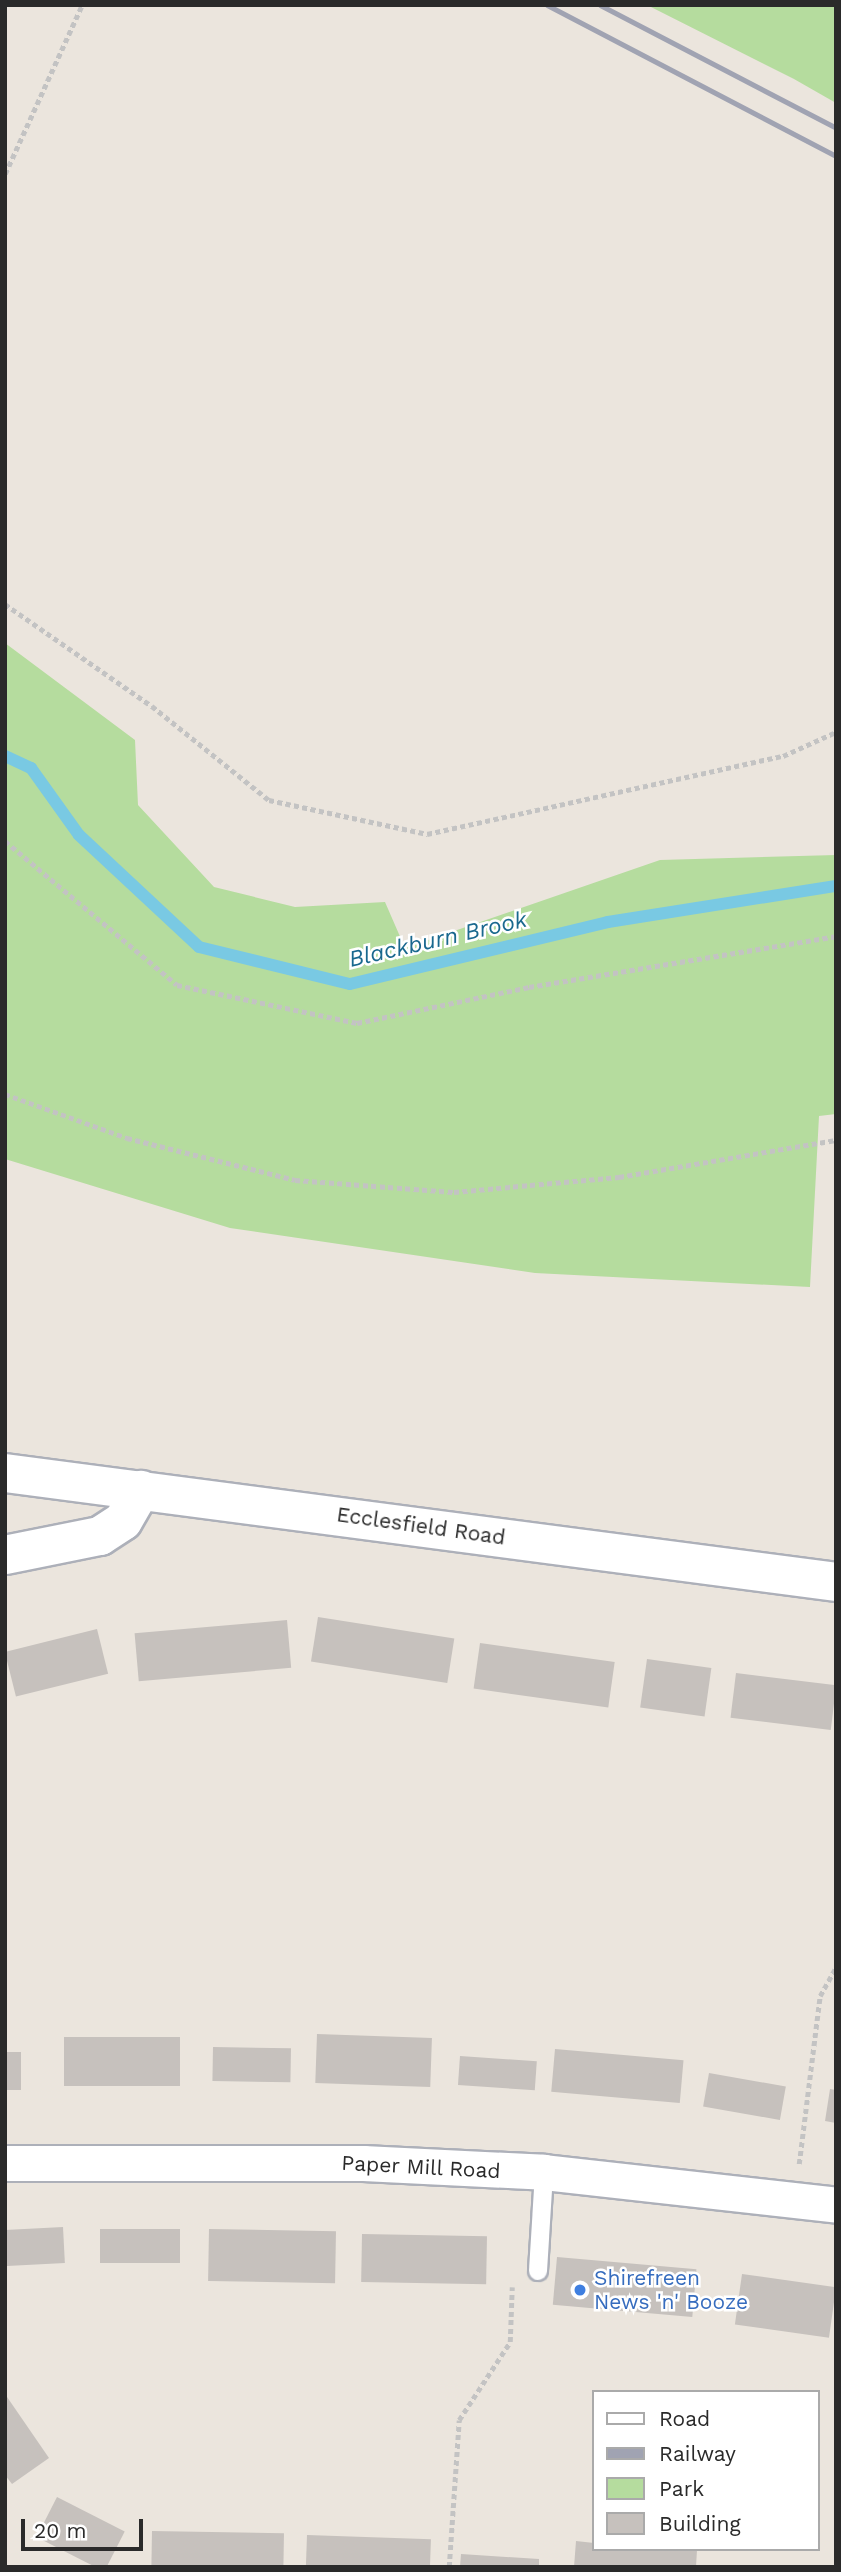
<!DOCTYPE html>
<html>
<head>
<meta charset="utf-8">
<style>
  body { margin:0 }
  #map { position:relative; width:841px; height:2572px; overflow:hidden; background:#ebe5dd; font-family:"Work Sans",sans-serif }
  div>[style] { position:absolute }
  .green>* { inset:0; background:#b5dc9e }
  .stream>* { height:12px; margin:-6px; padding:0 6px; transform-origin:6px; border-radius:6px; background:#79c9e3 }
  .building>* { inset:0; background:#c6c1bd; transform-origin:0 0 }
  .path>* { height:4.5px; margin-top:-2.25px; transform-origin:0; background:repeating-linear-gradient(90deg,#c3c3c3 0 5px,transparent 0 8.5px) }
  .roads { filter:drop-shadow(2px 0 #adb0b9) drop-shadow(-2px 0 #adb0b9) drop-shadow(0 2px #adb0b9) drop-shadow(0 -2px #adb0b9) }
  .lane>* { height:18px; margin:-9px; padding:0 9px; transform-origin:9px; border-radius:9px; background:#fff }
  .street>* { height:35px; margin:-17.5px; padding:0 17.5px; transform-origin:17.5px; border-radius:17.5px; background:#fff }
  .secondary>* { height:38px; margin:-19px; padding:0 19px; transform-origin:19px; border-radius:19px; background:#fff }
  .rail>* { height:5px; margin:-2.5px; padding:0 2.5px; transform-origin:2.5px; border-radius:2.5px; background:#a0a3b2 }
  .dots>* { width:19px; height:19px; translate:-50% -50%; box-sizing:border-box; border:4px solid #fff; border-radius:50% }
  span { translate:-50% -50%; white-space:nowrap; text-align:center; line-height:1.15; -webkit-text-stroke:5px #fff; paint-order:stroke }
  .street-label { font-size:21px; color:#2a2a2a }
  .shop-label { font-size:21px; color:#366cbe }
  .left { translate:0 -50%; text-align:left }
  .water-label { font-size:23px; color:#19688e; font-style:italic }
  .frame { position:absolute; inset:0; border:7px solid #2a2a2a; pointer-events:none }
  .legend { position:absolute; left:592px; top:2390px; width:228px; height:161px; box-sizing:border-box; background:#fff; border:2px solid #aaa; margin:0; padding:9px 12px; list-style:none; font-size:21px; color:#2a2a2a }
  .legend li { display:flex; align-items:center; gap:14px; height:35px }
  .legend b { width:35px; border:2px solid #aaa }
  .scale { position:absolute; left:21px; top:2519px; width:122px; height:32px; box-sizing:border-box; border:4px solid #2a2a2a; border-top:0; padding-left:9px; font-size:21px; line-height:24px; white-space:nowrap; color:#2a2a2a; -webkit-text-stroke:5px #fff; paint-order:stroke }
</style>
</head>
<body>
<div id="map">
  <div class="green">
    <div style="clip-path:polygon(647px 5px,836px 5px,836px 103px,794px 79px)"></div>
    <div style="clip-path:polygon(5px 643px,135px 740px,138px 805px,214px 887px,295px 907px,385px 902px,405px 948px,660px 860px,836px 855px,836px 1114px,819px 1116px,810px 1287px,535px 1273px,230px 1228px,5px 1159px)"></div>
  </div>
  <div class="stream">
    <div style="left:5px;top:756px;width:29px;rotate:25deg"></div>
    <div style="left:31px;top:768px;width:82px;rotate:54.4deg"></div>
    <div style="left:79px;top:835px;width:164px;rotate:43deg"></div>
    <div style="left:199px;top:947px;width:155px;rotate:13.8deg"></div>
    <div style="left:350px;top:984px;width:265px;rotate:-13.5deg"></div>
    <div style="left:608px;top:922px;width:231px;rotate:-9deg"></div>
  </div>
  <div class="building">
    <div style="left:318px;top:1617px;width:138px;height:45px;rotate:9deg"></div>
    <div style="left:287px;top:1620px;width:48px;height:153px;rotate:85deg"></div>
    <div style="left:97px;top:1629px;width:46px;height:95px;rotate:76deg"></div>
    <div style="left:480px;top:1643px;width:136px;height:46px;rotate:8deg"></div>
    <div style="left:647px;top:1659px;width:65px;height:49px;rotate:8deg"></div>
    <div style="left:736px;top:1673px;width:101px;height:45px;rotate:7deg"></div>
    <div style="left:317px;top:2034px;width:115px;height:49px;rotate:2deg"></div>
    <div style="left:64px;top:2037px;width:116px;height:49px"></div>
    <div style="left:213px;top:2047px;width:78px;height:34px;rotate:1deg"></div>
    <div style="left:555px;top:2049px;width:129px;height:43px;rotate:5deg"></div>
    <div style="left:5px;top:2052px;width:16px;height:38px"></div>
    <div style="left:460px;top:2056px;width:77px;height:29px;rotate:4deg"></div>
    <div style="left:709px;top:2073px;width:78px;height:34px;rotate:10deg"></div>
    <div style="clip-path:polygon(830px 2089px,836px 2090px,836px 2123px,825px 2121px)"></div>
    <div style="left:63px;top:2227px;width:36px;height:58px;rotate:87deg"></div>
    <div style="left:100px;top:2229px;width:80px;height:34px"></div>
    <div style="left:209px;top:2229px;width:127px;height:52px;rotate:1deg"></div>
    <div style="left:362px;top:2234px;width:125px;height:48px;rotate:1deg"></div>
    <div style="left:557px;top:2257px;width:140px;height:48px;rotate:5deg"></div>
    <div style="left:742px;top:2274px;width:95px;height:51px;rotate:8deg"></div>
    <div style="clip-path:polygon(5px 2394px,49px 2458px,12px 2484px,5px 2475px)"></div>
    <div style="left:57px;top:2497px;width:76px;height:45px;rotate:27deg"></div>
    <div style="left:152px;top:2531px;width:132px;height:36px;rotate:1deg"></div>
    <div style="left:307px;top:2535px;width:124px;height:32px;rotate:2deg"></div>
    <div style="clip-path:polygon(576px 2541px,594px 2543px,594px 2549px,697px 2550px,696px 2567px,574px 2567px)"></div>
    <div style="clip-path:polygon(461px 2554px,539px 2559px,539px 2567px,460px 2567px)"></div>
  </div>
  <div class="path">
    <div style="left:5px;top:174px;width:186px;rotate:-65.5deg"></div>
    <div style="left:5px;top:604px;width:179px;rotate:34.8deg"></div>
    <div style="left:152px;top:706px;width:150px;rotate:38.8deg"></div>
    <div style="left:269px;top:800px;width:162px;rotate:12.1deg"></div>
    <div style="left:427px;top:834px;width:364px;rotate:-12.4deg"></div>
    <div style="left:783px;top:756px;width:58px;rotate:-24.4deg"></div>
    <div style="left:5px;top:841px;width:224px;rotate:39.9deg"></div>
    <div style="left:177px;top:985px;width:184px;rotate:11.9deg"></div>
    <div style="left:357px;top:1023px;width:176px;rotate:-11.8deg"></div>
    <div style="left:529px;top:987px;width:311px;rotate:-9.4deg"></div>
    <div style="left:5px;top:1094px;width:130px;rotate:19.8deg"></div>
    <div style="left:127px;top:1138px;width:173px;rotate:14deg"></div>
    <div style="left:295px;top:1180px;width:159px;rotate:4.3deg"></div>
    <div style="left:454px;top:1192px;width:166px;rotate:-5.2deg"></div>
    <div style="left:619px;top:1177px;width:220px;rotate:-9.7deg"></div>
    <div style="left:799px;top:2164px;width:169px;rotate:-82.9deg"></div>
    <div style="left:820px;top:1996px;width:33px;rotate:-61deg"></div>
    <div style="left:449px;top:2567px;width:147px;rotate:-86.1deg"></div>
    <div style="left:459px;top:2420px;width:93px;rotate:-56.8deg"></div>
    <div style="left:510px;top:2342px;width:55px;rotate:-87.9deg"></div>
  </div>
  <div class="roads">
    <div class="lane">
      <div style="left:538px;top:2271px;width:99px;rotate:-86.5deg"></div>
    </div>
    <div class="street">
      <div style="left:5px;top:2163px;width:358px"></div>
      <div style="left:363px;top:2163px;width:181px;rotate:2.8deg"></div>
      <div style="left:544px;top:2172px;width:294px;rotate:6.4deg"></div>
    </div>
    <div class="secondary">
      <div style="left:5px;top:1473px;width:838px;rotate:7.47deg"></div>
      <div style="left:5px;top:1555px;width:97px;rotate:-11.3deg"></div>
      <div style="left:100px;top:1536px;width:27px;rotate:-33deg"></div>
      <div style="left:123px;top:1521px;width:36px;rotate:-60deg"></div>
    </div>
  </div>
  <div class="rail">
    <div style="left:547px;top:5px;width:326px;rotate:27.6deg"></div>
    <div style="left:600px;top:5px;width:266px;rotate:27.5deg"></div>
  </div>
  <div class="dots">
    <div style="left:580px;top:2290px;background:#3f7fe0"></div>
  </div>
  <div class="street-label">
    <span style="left:421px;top:1526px;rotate:8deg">Ecclesfield Road</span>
    <span style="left:421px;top:2167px;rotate:3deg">Paper Mill Road</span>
  </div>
  <div class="shop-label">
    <span class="left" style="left:594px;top:2290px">Shirefreen<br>News 'n' Booze</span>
  </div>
  <div class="water-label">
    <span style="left:438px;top:940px;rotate:-13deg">Blackburn Brook</span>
  </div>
  <div class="frame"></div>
  <ul class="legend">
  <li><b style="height:9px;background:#fff"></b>Road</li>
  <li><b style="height:9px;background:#a0a3b2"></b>Railway</li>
  <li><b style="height:19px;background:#b5dc9e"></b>Park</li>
  <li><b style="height:19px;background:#c6c1bd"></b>Building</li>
  </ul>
  <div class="scale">20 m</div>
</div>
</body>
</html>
